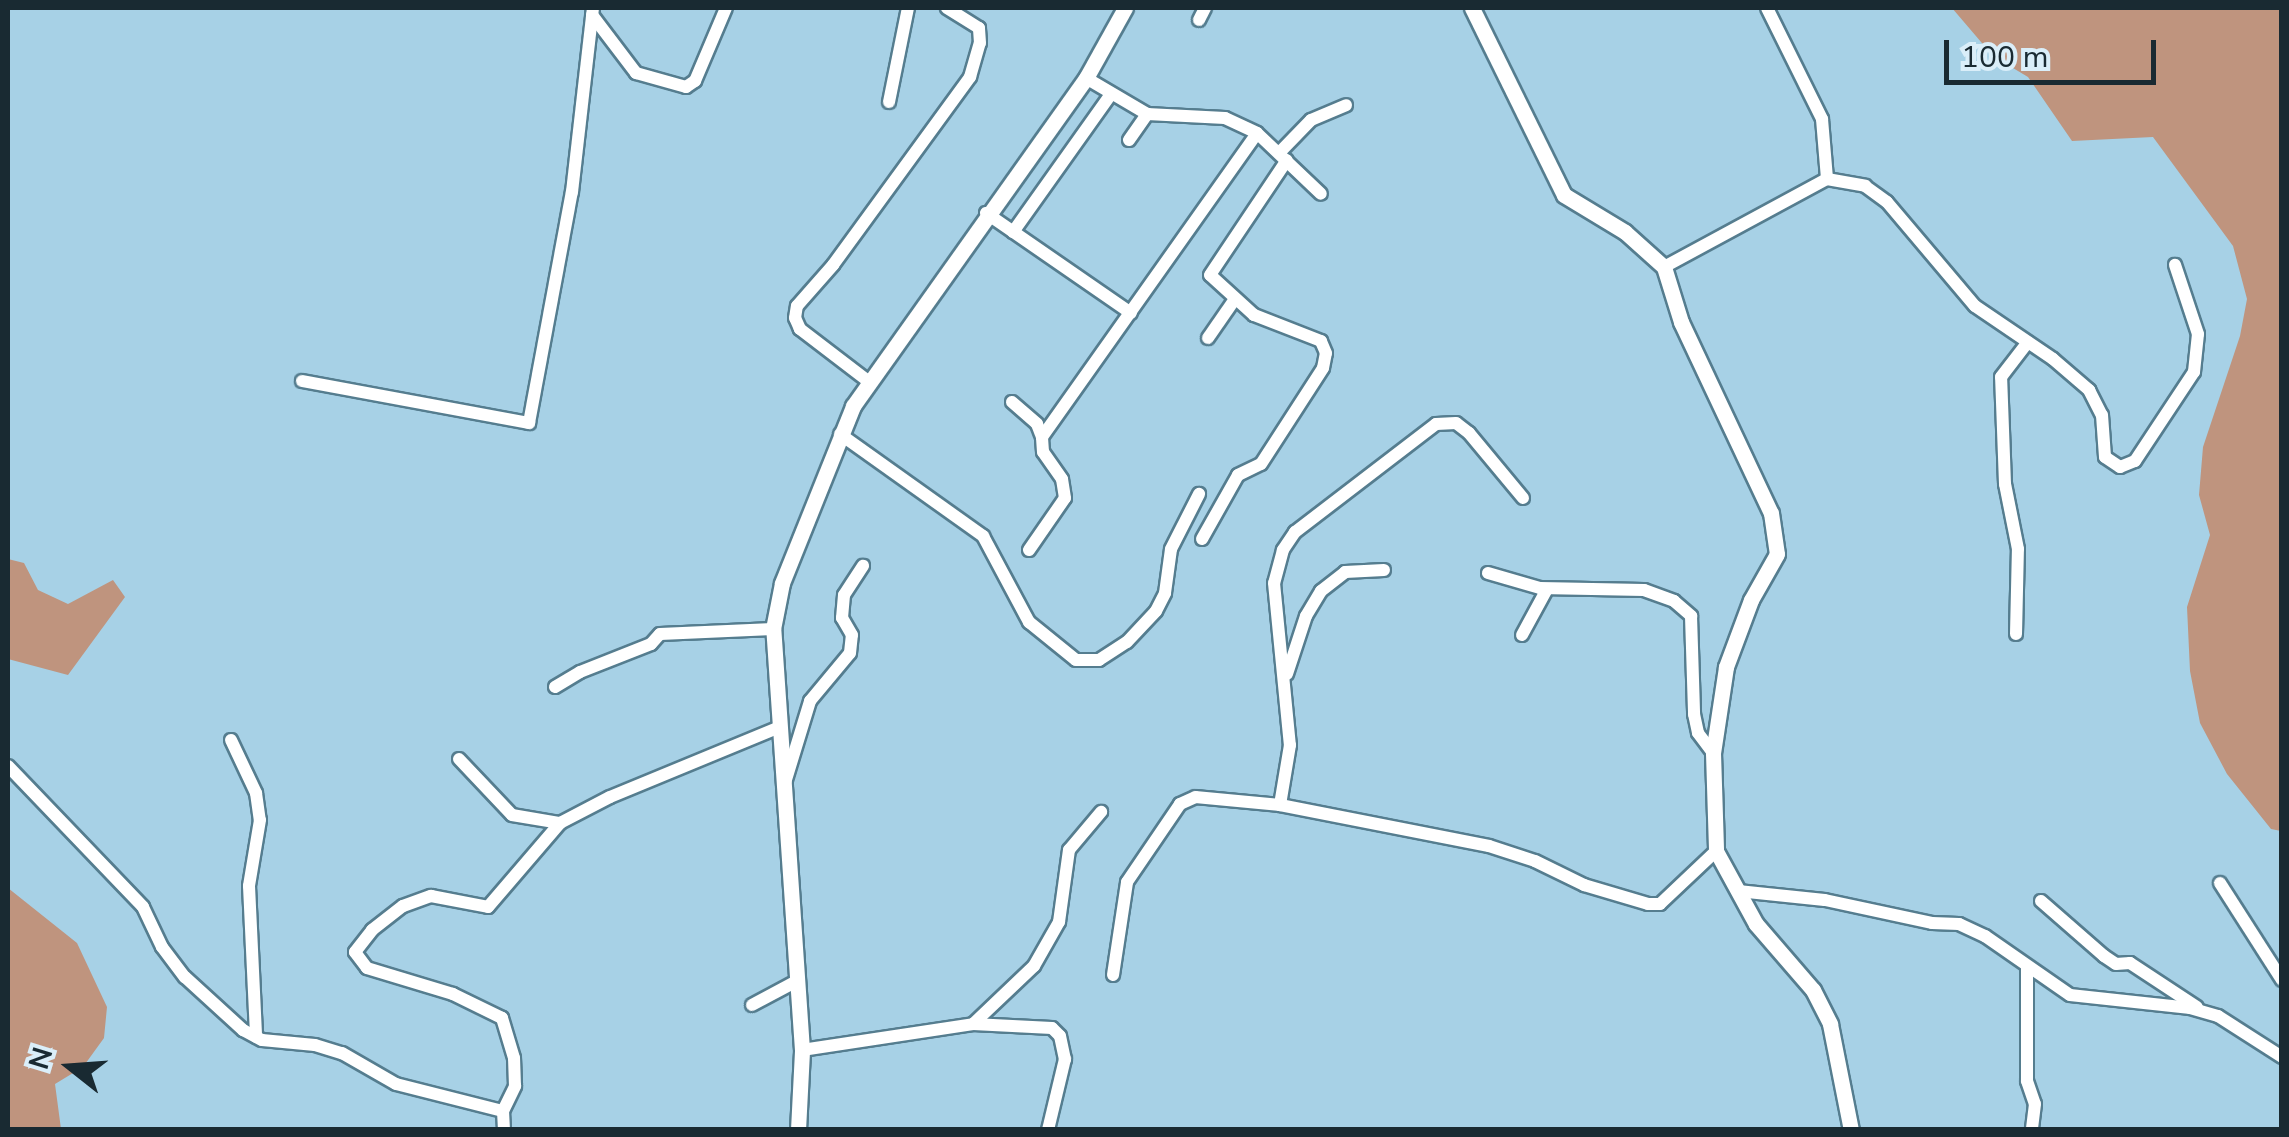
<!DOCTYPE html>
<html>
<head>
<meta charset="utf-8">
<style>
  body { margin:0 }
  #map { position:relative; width:2289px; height:1137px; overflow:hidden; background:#a7d1e6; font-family:"Nunito Sans",sans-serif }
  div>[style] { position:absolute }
  .green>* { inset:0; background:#bf947e }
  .roads { filter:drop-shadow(2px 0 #557d8f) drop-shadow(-2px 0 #557d8f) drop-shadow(0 2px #557d8f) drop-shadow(0 -2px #557d8f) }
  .minor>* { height:12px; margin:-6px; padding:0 6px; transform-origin:6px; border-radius:6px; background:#fff }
  .tertiary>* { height:15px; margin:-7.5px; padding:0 7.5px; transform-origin:7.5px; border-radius:7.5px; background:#fff }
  span { translate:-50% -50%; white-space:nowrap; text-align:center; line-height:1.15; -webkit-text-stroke:10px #daeef9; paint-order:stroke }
  .frame { position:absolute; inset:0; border:10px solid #192a32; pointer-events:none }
  .north { position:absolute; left:20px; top:1017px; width:100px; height:100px; -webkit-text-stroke:8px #daeef9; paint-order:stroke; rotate:287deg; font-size:28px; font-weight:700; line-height:40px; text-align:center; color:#192a32 }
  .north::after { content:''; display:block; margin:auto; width:35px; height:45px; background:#192a32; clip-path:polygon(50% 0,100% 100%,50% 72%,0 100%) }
  .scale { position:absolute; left:1944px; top:40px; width:212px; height:45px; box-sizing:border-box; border:5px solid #192a32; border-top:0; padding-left:12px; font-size:30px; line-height:35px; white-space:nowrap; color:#192a32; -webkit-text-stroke:8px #daeef9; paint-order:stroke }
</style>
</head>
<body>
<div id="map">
  <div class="green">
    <div style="clip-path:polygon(1952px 8px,2281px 8px,2281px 831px,2271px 829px,2227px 774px,2200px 723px,2190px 671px,2187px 607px,2210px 535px,2199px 495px,2203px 447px,2240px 336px,2247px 299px,2233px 246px,2153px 137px,2072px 141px,2028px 77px,1993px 56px)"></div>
    <div style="clip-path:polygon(8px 559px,24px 563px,38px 590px,68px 604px,113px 580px,125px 597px,68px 675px,8px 659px)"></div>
    <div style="clip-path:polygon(8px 888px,77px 943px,107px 1007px,104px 1038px,83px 1067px,55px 1084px,61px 1129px,8px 1129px)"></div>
  </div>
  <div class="roads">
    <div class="minor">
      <div style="left:1767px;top:8px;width:124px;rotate:63.6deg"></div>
      <div style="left:1822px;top:119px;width:60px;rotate:85.2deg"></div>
      <div style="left:592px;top:15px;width:73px;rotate:52.8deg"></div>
      <div style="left:636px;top:73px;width:52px;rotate:15.6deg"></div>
      <div style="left:686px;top:87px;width:11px;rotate:-34deg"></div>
      <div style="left:695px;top:81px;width:79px;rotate:-67deg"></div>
      <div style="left:1199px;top:20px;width:13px;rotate:-63deg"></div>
      <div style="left:1086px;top:78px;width:71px;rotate:30.5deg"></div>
      <div style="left:1147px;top:114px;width:78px;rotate:2.9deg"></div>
      <div style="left:1225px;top:118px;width:35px;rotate:25deg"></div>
      <div style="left:1257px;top:133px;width:88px;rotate:43.6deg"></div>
      <div style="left:889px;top:102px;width:96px;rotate:-78.6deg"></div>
      <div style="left:1129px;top:140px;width:32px;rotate:-55deg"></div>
      <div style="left:1279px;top:153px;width:46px;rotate:-45.9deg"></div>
      <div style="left:1311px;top:120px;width:38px;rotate:-23deg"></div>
      <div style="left:986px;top:213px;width:176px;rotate:34.6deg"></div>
      <div style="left:1013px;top:232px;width:169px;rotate:-54.6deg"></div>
      <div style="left:1664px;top:267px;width:185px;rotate:-28.4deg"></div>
      <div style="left:1827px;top:179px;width:39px;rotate:10deg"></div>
      <div style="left:1865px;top:186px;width:27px;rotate:36deg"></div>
      <div style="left:1887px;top:202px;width:136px;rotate:49.8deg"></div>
      <div style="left:1975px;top:306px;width:94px;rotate:34.2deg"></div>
      <div style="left:2053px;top:359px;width:48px;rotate:40.7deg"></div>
      <div style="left:2089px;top:390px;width:28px;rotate:63deg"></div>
      <div style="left:2102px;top:415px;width:42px;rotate:85.9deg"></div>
      <div style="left:2105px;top:457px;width:18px;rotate:34deg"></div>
      <div style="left:2120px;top:467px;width:16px;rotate:-22deg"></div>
      <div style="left:2135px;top:461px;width:107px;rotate:-56.5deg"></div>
      <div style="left:2194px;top:372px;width:38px;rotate:-84deg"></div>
      <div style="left:2198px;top:334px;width:73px;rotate:-108.4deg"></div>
      <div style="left:1208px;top:338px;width:47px;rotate:-55.3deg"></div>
      <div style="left:302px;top:381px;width:231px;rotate:10.5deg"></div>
      <div style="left:529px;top:423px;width:235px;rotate:-79.5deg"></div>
      <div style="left:572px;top:192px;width:185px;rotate:-83.5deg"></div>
      <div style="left:868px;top:381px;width:86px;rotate:-142.6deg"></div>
      <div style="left:800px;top:329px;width:12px;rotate:-114deg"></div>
      <div style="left:795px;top:318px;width:12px;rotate:-81deg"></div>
      <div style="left:797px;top:306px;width:55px;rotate:-48.7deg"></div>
      <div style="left:833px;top:265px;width:233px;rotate:-53.9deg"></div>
      <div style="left:970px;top:77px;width:35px;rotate:-74deg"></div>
      <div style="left:980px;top:43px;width:15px;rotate:-94deg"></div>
      <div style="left:979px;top:28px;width:38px;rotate:-148deg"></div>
      <div style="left:1012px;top:402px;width:33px;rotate:41deg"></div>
      <div style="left:1037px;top:424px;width:14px;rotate:69deg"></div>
      <div style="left:840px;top:434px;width:176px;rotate:35.5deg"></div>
      <div style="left:983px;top:536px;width:98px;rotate:61.9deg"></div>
      <div style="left:1029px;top:622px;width:60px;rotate:39deg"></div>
      <div style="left:1076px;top:660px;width:23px"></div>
      <div style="left:1099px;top:660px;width:33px;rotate:-33deg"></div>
      <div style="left:1127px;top:642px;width:42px;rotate:-46.9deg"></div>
      <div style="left:1156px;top:611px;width:20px;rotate:-63deg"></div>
      <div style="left:1165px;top:593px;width:44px;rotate:-82.2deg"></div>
      <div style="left:1171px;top:549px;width:62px;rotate:-63deg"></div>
      <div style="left:1523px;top:498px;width:85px;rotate:-129.7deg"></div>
      <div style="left:1469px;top:433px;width:16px;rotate:-142deg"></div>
      <div style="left:1456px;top:423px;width:20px;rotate:177deg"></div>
      <div style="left:1436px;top:424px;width:178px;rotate:142.5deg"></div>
      <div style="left:1295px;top:532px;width:22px;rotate:124deg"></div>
      <div style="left:1283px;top:550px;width:34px;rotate:105deg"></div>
      <div style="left:1274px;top:583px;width:163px;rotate:84.4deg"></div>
      <div style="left:1290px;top:745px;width:61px;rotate:99.5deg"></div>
      <div style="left:1280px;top:805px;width:213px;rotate:11.1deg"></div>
      <div style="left:1489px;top:846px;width:48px;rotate:18.1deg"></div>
      <div style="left:1535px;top:861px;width:55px;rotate:26.1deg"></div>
      <div style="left:1584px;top:885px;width:67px;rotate:16.5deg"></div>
      <div style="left:1648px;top:904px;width:12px"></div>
      <div style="left:1660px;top:904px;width:77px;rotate:-43.4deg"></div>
      <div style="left:1202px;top:539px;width:73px;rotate:-60.6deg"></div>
      <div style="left:1238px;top:475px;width:25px;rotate:-26deg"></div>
      <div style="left:1261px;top:464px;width:114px;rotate:-57.1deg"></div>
      <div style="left:1323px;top:368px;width:15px;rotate:-79deg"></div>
      <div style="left:1326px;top:353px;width:13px;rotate:-113deg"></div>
      <div style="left:1321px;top:341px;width:72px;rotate:-158.8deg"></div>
      <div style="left:1254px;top:315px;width:59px;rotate:-137.7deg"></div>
      <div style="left:1210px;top:275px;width:138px;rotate:-56.2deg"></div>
      <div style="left:1029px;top:550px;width:63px;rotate:-55.3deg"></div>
      <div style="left:1065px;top:498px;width:19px;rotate:-99deg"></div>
      <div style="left:1062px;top:479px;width:33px;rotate:-125deg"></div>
      <div style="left:1043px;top:452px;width:15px;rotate:-94deg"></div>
      <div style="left:1042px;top:437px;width:372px;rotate:-54.7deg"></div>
      <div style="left:1488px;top:573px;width:54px;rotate:16.1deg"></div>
      <div style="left:1540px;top:588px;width:104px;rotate:1.1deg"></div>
      <div style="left:1644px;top:590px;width:32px;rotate:20deg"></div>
      <div style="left:1674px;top:601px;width:23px;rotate:41deg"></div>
      <div style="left:1691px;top:616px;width:98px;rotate:88.2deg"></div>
      <div style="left:1694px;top:714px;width:19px;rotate:78deg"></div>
      <div style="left:1698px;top:733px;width:25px;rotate:53deg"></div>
      <div style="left:2016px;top:634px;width:85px;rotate:-88.7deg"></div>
      <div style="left:2018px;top:549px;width:66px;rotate:-101.3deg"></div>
      <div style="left:2005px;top:484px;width:107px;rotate:-92.1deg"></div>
      <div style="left:2001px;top:377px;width:44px;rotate:-52.4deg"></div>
      <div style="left:1522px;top:635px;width:52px;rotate:-61.5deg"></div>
      <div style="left:1287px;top:674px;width:61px;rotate:-71.9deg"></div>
      <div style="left:1306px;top:616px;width:29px;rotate:-59deg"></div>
      <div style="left:1321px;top:591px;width:31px;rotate:-38deg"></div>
      <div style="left:1345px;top:572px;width:39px;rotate:-3deg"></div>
      <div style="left:555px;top:687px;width:29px;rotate:-31deg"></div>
      <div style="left:580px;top:672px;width:76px;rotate:-21.5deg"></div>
      <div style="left:651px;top:644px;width:13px;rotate:-48deg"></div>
      <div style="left:660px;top:634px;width:113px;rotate:-2.5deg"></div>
      <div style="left:231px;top:740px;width:59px;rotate:64.7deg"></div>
      <div style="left:256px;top:793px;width:27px;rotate:82deg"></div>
      <div style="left:260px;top:820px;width:67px;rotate:99.5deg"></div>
      <div style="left:249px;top:886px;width:151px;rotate:87.3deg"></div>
      <div style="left:459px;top:759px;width:77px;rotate:46.6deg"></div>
      <div style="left:512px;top:815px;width:49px;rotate:9.5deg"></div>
      <div style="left:8px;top:766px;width:195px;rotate:46.2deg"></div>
      <div style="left:143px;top:907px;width:44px;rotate:64.6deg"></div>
      <div style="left:162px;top:947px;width:38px;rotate:53deg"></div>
      <div style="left:185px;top:977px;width:79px;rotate:42.4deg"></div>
      <div style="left:243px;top:1030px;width:21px;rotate:28deg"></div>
      <div style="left:262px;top:1040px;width:53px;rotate:5.4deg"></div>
      <div style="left:315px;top:1045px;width:28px;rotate:17deg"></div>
      <div style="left:342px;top:1053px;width:62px;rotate:29.9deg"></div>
      <div style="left:396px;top:1084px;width:110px;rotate:14.2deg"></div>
      <div style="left:503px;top:1111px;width:28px;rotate:-64deg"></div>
      <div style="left:515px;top:1086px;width:28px;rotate:-92deg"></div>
      <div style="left:514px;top:1058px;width:42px;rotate:-106.7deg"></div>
      <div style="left:502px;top:1018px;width:55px;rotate:-153.9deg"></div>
      <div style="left:453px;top:994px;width:90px;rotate:-163.2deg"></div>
      <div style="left:367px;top:968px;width:20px;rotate:-127deg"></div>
      <div style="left:355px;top:952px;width:28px;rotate:-52deg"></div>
      <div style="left:372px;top:930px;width:39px;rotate:-38deg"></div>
      <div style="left:403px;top:906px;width:30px;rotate:-20deg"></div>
      <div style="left:431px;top:896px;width:58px;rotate:10.9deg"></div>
      <div style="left:488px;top:907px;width:111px;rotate:-49.4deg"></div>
      <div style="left:560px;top:823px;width:56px;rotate:-27.5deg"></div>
      <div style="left:610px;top:797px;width:181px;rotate:-22.4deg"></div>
      <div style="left:785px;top:783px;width:86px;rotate:-73deg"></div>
      <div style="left:810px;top:701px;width:62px;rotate:-50.2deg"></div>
      <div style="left:850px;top:653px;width:18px;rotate:-84deg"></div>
      <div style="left:852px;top:635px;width:20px;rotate:-120deg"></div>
      <div style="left:842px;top:618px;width:23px;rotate:-85deg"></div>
      <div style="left:844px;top:595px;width:35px;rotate:-57deg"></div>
      <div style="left:2220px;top:883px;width:115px;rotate:57.4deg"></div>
      <div style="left:1738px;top:891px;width:87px;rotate:5.9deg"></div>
      <div style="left:1825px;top:900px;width:109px;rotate:12.1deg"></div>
      <div style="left:1932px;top:923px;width:27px;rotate:2deg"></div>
      <div style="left:1959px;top:924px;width:29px;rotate:25deg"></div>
      <div style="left:1985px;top:936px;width:103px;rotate:34.8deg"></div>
      <div style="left:2070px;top:995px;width:121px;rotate:6.2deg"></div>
      <div style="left:2190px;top:1008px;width:29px;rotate:16deg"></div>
      <div style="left:2218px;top:1016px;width:76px;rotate:32.6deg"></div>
      <div style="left:2041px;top:901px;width:84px;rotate:41.1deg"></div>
      <div style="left:2104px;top:956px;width:14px;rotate:34deg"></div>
      <div style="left:2116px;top:964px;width:14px;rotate:-4deg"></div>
      <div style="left:2130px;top:963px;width:80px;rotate:33.3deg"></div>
      <div style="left:2027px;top:967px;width:114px;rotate:90deg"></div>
      <div style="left:2027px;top:1081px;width:24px;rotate:71deg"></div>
      <div style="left:2035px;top:1104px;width:26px;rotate:97deg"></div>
      <div style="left:1113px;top:975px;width:94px;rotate:-81.4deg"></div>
      <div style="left:1127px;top:882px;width:94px;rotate:-55.8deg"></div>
      <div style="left:1180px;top:804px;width:17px;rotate:-24deg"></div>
      <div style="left:1196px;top:797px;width:84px;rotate:5.4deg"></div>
      <div style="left:752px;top:1005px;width:51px;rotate:-28.1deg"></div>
      <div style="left:973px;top:1024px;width:84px;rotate:-43.6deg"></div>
      <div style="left:1034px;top:966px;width:51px;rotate:-60.4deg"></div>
      <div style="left:1059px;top:922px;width:73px;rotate:-82.1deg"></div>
      <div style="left:1069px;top:850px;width:50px;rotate:-49.9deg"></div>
      <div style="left:802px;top:1050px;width:173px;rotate:-8.6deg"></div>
      <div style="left:973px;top:1024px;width:79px;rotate:2.9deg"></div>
      <div style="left:1052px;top:1028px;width:11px;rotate:45deg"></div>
      <div style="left:1060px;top:1036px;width:24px;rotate:78deg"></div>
      <div style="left:1065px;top:1059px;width:73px;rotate:103.5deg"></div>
      <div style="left:503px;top:1111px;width:19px;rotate:87deg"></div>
    </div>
    <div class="tertiary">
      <div style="left:1472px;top:8px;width:208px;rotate:63.8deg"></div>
      <div style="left:1564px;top:195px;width:71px;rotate:31.2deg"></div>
      <div style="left:1625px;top:232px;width:52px;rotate:41.9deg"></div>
      <div style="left:1664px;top:267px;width:58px;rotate:72.8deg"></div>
      <div style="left:1681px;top:322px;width:211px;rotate:64.8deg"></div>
      <div style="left:1771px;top:513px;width:41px;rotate:81.7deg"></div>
      <div style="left:1777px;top:554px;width:53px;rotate:119.5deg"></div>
      <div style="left:1751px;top:600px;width:72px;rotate:110.5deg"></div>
      <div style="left:1726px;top:667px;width:87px;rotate:98.6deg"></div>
      <div style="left:1713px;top:753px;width:98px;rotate:88.2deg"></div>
      <div style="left:1716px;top:851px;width:83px;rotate:61.3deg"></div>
      <div style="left:1756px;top:924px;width:87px;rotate:49.2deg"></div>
      <div style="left:1813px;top:990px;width:38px;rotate:63deg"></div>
      <div style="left:1830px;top:1024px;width:108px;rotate:78.8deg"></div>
      <div style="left:798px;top:1130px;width:80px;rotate:-87.1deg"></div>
      <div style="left:802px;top:1050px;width:422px;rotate:-93.9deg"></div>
      <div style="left:773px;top:629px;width:47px;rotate:-78.9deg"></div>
      <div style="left:782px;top:583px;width:191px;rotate:-68.1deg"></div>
      <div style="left:853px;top:406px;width:402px;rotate:-54.6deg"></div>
      <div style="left:1086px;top:78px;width:80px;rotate:-60.9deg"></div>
    </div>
  </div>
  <div class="frame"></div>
  <div class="north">N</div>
  <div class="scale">100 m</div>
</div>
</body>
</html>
